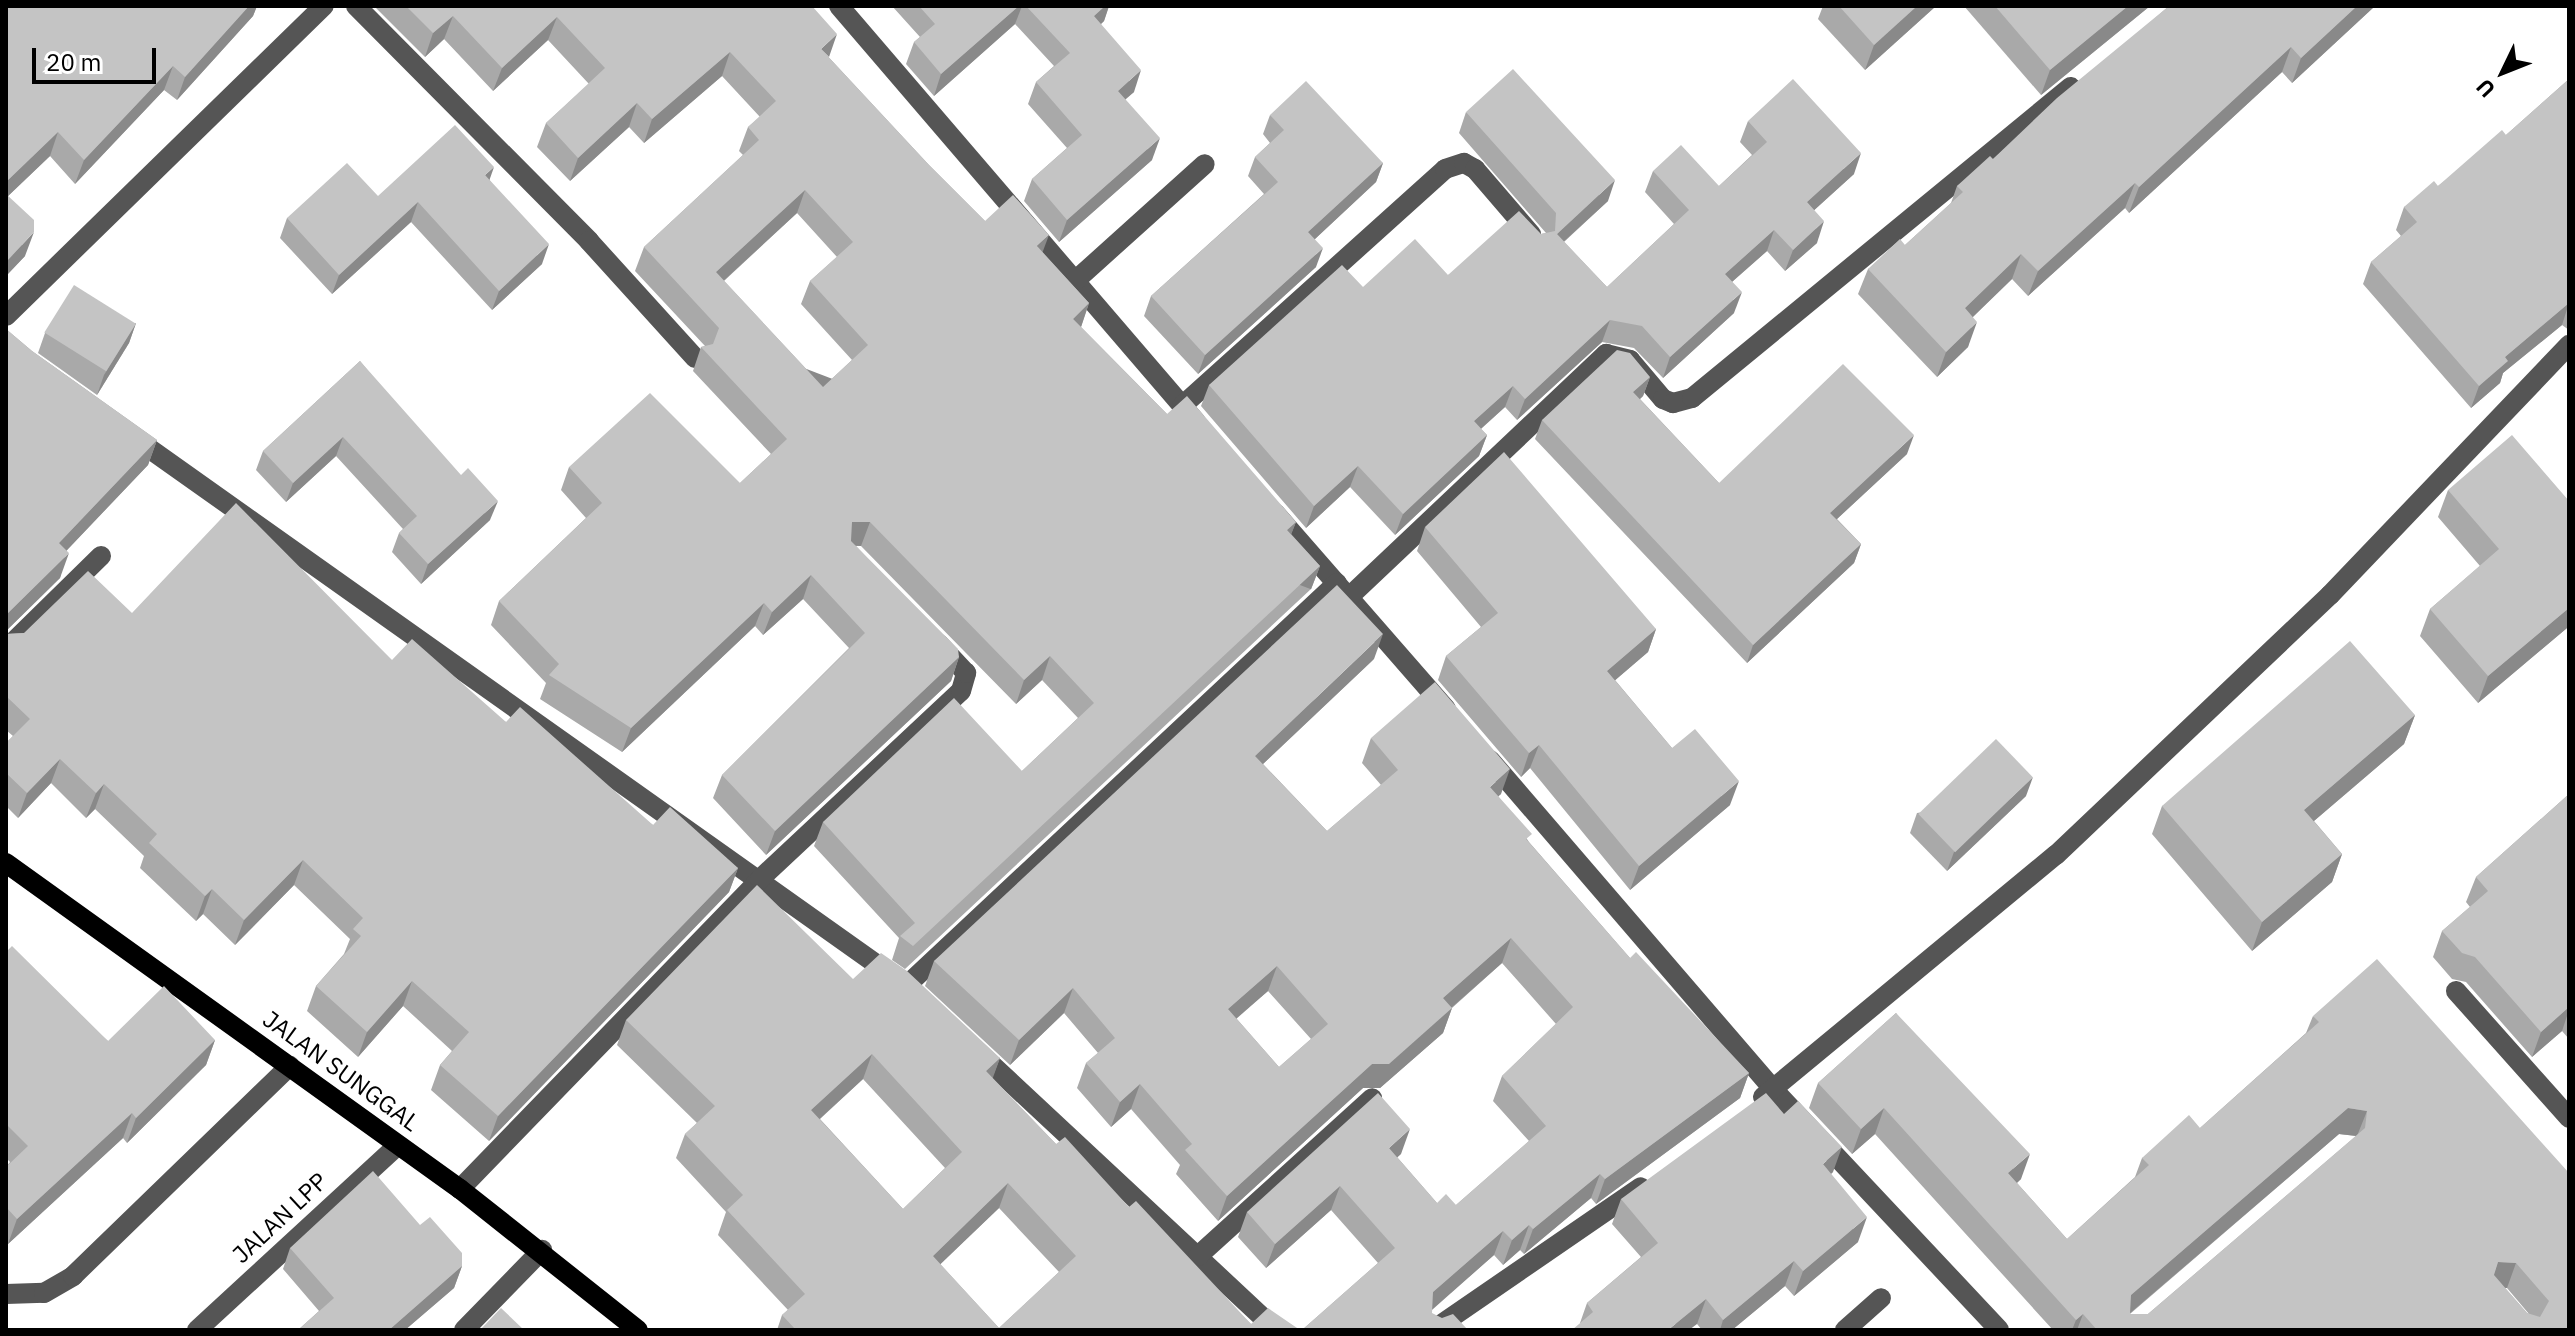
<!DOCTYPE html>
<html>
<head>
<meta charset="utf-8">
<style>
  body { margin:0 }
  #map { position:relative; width:2575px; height:1336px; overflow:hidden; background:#fff; font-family:"IBM Plex Sans",sans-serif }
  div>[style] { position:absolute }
  .minor>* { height:20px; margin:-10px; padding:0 10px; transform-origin:10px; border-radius:10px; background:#555 }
  .major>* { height:20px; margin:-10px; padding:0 10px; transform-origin:10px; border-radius:10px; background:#000 }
  .wall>* { inset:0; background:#a9a9a9 }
  .shaded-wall>* { inset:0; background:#898989; transform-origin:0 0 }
  .building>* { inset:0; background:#c4c4c4; transform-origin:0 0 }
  span { translate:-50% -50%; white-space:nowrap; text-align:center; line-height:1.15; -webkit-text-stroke:6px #fff; paint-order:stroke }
  .street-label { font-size:24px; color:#000 }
  .frame { position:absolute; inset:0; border:8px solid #000; pointer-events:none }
  .north { position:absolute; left:2463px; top:32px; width:80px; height:80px; -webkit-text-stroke:6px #fff; paint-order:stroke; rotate:227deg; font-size:22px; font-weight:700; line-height:32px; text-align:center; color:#000 }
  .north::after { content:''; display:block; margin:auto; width:28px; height:36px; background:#000; clip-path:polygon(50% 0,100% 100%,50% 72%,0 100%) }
  .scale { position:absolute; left:32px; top:48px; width:124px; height:36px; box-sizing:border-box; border:4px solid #000; border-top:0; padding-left:10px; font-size:24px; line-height:28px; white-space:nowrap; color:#000; -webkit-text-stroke:6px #fff; paint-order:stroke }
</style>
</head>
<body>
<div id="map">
  <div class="minor">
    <div style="left:356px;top:6px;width:331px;rotate:45.2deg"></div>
    <div style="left:589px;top:241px;width:158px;rotate:47.8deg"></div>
    <div style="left:839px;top:6px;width:548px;rotate:49.36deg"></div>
    <div style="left:1076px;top:280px;width:173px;rotate:-42deg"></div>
    <div style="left:6px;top:316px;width:444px;rotate:-44.3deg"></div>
    <div style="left:1182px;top:406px;width:354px;rotate:-42deg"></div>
    <div style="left:1445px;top:169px;width:20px;rotate:-18deg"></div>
    <div style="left:1464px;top:163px;width:13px;rotate:29deg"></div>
    <div style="left:1475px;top:169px;width:86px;rotate:49.3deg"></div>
    <div style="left:133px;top:437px;width:932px;rotate:35.34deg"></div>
    <div style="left:1275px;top:513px;width:260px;rotate:48.9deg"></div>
    <div style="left:1349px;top:597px;width:354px;rotate:-43.4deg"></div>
    <div style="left:1606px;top:354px;width:25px;rotate:14deg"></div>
    <div style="left:1630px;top:360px;width:51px;rotate:49.8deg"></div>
    <div style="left:1663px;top:399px;width:11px;rotate:22deg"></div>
    <div style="left:1673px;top:403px;width:20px;rotate:-15deg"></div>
    <div style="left:1692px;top:398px;width:490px;rotate:-39.4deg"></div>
    <div style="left:6px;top:649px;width:133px;rotate:-44.4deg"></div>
    <div style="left:1490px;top:760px;width:434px;rotate:49.3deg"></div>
    <div style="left:1773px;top:1089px;width:330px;rotate:46.8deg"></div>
    <div style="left:906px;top:986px;width:590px;rotate:-43.08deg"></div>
    <div style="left:2456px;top:991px;width:170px;rotate:48.3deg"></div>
    <div style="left:977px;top:1051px;width:409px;rotate:43deg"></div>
    <div style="left:1763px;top:1097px;width:380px;rotate:-39.6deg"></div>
    <div style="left:2056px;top:855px;width:378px;rotate:-43.5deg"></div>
    <div style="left:2330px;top:595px;width:346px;rotate:-46.3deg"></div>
    <div style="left:460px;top:1189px;width:431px;rotate:-45.9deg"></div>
    <div style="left:760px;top:879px;width:275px;rotate:-43.1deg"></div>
    <div style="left:961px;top:691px;width:19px;rotate:-74deg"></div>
    <div style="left:966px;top:673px;width:40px;rotate:-133deg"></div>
    <div style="left:1198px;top:1256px;width:235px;rotate:-42.2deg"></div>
    <div style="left:6px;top:1294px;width:38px;rotate:-2deg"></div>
    <div style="left:44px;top:1293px;width:34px;rotate:-30deg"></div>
    <div style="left:73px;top:1276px;width:302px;rotate:-44.1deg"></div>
    <div style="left:197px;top:1330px;width:273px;rotate:-42.6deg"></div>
    <div style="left:464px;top:1330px;width:112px;rotate:-45.7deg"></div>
    <div style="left:1433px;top:1330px;width:252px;rotate:-34.5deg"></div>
    <div style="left:1845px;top:1330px;width:48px;rotate:-41.6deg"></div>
  </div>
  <div class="major">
    <div style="left:6px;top:863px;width:559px;rotate:35.68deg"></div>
    <div style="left:460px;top:1189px;width:227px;rotate:38.4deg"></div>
  </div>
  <div class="wall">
    <div style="clip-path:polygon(6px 6px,257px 6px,253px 16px,177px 100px,164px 90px,75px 184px,50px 156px,8px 196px,25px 256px,6px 276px)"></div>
    <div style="clip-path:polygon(evenodd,374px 6px,781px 6px,929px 165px,985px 221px,1042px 252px,1089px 303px,1081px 327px,1167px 414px,1296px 522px,1291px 534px,1320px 566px,1311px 589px,905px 969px,892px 960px,899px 938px,814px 846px,823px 822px,1022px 771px,1078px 718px,1042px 680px,1016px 704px,861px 546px,856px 546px,959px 657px,951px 681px,766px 855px,713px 798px,722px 775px,849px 648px,803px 599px,763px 635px,755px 626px,622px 752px,540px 699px,546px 683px,491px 625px,499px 601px,586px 518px,561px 490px,569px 467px,740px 483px,771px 454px,693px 371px,701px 347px,705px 346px,635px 271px,644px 247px,743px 155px,739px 151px,748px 127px,760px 117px,722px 76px,644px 143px,629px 127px,570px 181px,537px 147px,546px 123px,589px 84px,548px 40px,493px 91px,444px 39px,425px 57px,374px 6px,797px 213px,837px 257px,810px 281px,801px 304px,852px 360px,823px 387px,724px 281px,797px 213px)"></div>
    <div style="clip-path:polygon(892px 6px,1109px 6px,1104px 21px,1101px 24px,1134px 92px,1125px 99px,1152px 160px,1059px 242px,1024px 201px,1032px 179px,1067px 148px,1028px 104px,1036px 82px,1054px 66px,1015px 24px,934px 96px,906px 64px,914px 42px,920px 37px)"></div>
    <div style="clip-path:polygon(1823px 6px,1936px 6px,1865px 70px,1818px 19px)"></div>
    <div style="clip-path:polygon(1964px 6px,2150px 6px,2041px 95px)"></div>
    <div style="clip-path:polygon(2169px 6px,2375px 6px,2292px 83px,2282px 72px,2129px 213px,2125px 208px,2028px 296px,2012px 279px,1973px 317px,1968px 347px,1937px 377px,1858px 294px,1868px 269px,1905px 245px,1951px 203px,1957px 186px,1993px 159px)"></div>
    <div style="clip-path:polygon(2569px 79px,2569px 330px,2562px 325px,2503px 373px,2500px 383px,2471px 408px,2363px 284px,2371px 262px,2401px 236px,2396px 230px,2404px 207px,2438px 186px,2506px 135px)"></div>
    <div style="clip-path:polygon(1466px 112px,1608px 201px,1564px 242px,1607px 287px,1674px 224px,1645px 192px,1653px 171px,1719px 186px,1752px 155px,1740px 142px,1748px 121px,1854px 174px,1814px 210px,1817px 243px,1785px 271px,1767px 251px,1732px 282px,1734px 313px,1663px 378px,1634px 348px,1602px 342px,1517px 420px,1505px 407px,1481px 429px,1487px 435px,1479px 456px,1395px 535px,1350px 487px,1306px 528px,1201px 406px,1209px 385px,1363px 287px,1448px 275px,1541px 234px,1546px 233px,1459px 133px)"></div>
    <div style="clip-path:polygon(1270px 115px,1383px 163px,1376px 182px,1315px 239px,1316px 267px,1198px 374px,1144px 316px,1151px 296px,1264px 194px,1248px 176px,1255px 157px,1270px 143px,1263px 134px)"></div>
    <div style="clip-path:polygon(489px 179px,542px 264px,492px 310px,411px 222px,332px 294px,280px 238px,287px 218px,378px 196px)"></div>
    <div style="clip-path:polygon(136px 323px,129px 343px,97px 395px,38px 353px,45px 333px)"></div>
    <div style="clip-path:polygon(6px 329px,32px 351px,157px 440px,148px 465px,66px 551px,60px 578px,6px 631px,6px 634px,24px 633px,132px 613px,392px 660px,506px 722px,653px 825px,738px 868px,729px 892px,489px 1141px,431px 1090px,440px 1065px,452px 1051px,403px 1006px,358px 1057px,307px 1011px,316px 986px,344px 954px,350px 939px,294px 885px,235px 945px,203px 914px,196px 921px,140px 868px,144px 856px,95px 809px,86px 818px,51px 783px,18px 818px,6px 806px,6px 743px,13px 736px,6px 730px)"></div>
    <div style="clip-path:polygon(360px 361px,490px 520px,421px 584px,392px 552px,399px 533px,403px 529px,336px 456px,286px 502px,256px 470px,263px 451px)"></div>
    <div style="clip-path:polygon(1650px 377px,1643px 396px,1640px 399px,1719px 483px,1907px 454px,1837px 519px,1861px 544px,1854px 563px,1747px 663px,1535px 439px,1542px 420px)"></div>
    <div style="clip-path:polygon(2448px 490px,2569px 501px,2569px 631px,2567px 628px,2478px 703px,2420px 636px,2430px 609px,2480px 566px,2438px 517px)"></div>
    <div style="clip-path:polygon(1425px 527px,1656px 629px,1648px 652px,1615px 680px,1672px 748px,1730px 805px,1630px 890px,1530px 768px,1521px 777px,1438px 680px,1446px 656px,1481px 627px,1417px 551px)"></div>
    <div style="clip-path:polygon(evenodd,1374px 659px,1263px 764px,1327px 831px,1381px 785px,1362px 763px,1371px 738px,1501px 794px,1498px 796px,1529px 842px,1630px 958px,1749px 1073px,1740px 1098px,1596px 1204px,1591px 1198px,1524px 1254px,1520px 1250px,1503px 1265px,1494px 1255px,1432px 1309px,1432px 1313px,1302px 1330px,1378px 1263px,1331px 1210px,1266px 1268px,1238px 1237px,1247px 1212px,1401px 1154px,1397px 1157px,1437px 1203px,1456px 1205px,1529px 1141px,1493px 1101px,1502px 1076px,1556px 1024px,1502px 963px,1452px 1008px,1443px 1033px,1380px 1088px,1363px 1088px,1218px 1221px,1176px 1174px,1180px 1165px,1131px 1109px,1111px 1127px,1077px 1088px,1086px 1063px,1098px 1053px,1064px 1013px,1010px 1065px,925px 986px,934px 961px,1374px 659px,1268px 991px,1311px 1039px,1279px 1067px,1236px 1018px,1268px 991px)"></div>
    <div style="clip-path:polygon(2415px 715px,2404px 744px,2314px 821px,2342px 854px,2332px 882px,2252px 951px,2152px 834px,2162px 806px)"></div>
    <div style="clip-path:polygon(2569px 794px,2569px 1039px,2562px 1031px,2532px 1057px,2466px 982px,2452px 979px,2433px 957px,2442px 931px,2470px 907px,2466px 902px,2476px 877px)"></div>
    <div style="clip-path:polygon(2026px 796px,1947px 871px,1910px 833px,1917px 813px)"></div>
    <div style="clip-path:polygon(6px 952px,108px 1041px,215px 1040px,206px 1065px,127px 1143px,123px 1138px,8px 1244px,6px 1242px,6px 1167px,10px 1162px,6px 1158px)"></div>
    <div style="clip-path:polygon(evenodd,853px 979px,1000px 1058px,992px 1078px,1056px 1144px,1129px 1207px,1251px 1324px,1300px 1330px,777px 1330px,782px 1315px,788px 1310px,718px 1235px,726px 1212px,676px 1158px,685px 1134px,697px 1123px,617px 1045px,626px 1020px,853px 979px,863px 1079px,945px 1168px,903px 1209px,820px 1119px,863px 1079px,853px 979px,999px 1208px,1059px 1272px,999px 1328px,940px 1264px,999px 1208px)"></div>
    <div style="clip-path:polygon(evenodd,1896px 1013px,2021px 1179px,2017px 1183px,2067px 1239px,2135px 1177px,2142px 1158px,2200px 1128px,2306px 1033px,2313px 1016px,2569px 1173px,2569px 1330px,2053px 1330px,1875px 1134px,1852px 1154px,1809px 1108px,1818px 1083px,1896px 1013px,2339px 1134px,2356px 1136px,2148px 1314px,2130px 1314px,2339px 1134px,1896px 1013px,2505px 1288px,2507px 1288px,2529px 1314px,2527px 1313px,2505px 1288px)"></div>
    <div style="clip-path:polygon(1833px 1172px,1831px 1174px,1858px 1242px,1794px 1296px,1785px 1286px,1732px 1330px,1702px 1330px,1697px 1324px,1580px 1323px,1587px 1303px,1641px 1257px,1612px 1224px,1621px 1199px)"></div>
    <div style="clip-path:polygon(420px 1225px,462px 1266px,454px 1288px,405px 1330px,298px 1330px,319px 1311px,283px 1269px,290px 1248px)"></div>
  </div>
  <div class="shaded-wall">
    <div style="clip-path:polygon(249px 6px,257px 6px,253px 16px,177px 100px,185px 77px)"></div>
    <div style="clip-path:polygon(1019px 6px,1022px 6px,1015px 24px,934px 96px,941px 74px)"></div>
    <div style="clip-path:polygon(1105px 6px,1109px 6px,1104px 21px,1086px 38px,1094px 16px)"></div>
    <div style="clip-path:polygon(1917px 6px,1936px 6px,1865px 70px,1874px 45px)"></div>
    <div style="clip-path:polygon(2128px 6px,2150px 6px,2041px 95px,2050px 70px)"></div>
    <div style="clip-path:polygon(2357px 6px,2375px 6px,2292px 83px,2301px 58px)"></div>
    <div style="clip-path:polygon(453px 16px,444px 39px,425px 57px,433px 33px)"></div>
    <div style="clip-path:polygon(557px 17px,548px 40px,493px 91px,502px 68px)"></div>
    <div style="clip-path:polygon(837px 34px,829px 57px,821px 49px)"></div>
    <div style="clip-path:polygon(2291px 47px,2282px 72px,2129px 213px,2139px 187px)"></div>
    <div style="clip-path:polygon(730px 52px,722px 76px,644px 143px,652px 119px)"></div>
    <div style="clip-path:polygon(173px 66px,164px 90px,75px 184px,84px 160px)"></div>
    <div style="clip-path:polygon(1141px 70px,1134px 92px,1110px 113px,1118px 91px)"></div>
    <div style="clip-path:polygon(637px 103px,629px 127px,570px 181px,578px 158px)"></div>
    <div style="clip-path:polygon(58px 132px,50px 156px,6px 198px,6px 182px)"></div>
    <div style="clip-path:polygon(1160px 138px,1152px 160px,1059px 242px,1067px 220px)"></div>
    <div style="clip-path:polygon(1861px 153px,1854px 174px,1799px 224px,1807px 202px)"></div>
    <div style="clip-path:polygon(1383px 163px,1376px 182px,1301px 252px,1308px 232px)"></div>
    <div style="clip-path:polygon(494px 167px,487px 187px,485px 175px)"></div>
    <div style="clip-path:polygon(1615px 180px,1608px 201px,1549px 255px,1557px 234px)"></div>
    <div style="clip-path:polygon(2135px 183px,2125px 208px,2028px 296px,2038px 271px)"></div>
    <div style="clip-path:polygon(805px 190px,797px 213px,707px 296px,716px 272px)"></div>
    <div style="clip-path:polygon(418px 202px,411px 222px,332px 294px,339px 275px)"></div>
    <div style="clip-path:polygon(1824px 221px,1817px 243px,1785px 271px,1793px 250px)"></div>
    <div style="clip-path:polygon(1774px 230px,1767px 251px,1717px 295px,1725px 274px)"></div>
    <div style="clip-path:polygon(34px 232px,25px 256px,6px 276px,6px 262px)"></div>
    <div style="clip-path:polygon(1049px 235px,1040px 259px,1037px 246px)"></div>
    <div style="clip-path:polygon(549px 244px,542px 264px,492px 310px,499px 291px)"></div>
    <div style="clip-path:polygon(1323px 248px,1316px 267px,1198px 374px,1205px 355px)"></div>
    <div style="clip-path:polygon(2021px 254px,2012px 279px,1955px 334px,1965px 308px)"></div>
    <div style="clip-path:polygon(1742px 292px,1734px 313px,1663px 378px,1670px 357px)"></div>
    <div style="clip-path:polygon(1089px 303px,1081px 327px,1073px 319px)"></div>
    <div style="clip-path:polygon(2569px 303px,2562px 325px,2503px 373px,2500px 383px,2471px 408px,2479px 386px,2505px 357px)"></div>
    <div style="clip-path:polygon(1610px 320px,1602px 342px,1517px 420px,1525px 399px)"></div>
    <div style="clip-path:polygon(1977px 322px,1968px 347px,1937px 377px,1946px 352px)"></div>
    <div style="clip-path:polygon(136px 323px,129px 343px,97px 395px,104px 375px)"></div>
    <div style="clip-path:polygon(1650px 377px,1643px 396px,1627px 411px,1633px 392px)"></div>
    <div style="clip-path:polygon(1513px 386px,1505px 407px,1466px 442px,1474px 421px)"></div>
    <div style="clip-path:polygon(1487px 435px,1479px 456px,1395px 535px,1403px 514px)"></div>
    <div style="clip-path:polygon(1914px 435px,1907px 454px,1824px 531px,1830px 513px)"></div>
    <div style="clip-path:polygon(343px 437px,336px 456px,286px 502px,293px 483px)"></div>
    <div style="clip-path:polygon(157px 440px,148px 465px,50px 568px,59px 543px)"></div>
    <div style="clip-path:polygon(1358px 466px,1350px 487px,1306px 528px,1314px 506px)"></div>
    <div style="clip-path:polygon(498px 501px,490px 520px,421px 584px,428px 564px)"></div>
    <div style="clip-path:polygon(852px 522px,870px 522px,861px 546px,844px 545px)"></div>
    <div style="clip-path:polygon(1296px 522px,1287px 545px,1287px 530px)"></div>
    <div style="clip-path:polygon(1861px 544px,1854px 563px,1747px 663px,1753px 645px)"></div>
    <div style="clip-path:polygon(69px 553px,60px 578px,6px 631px,6px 615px)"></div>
    <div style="left:1320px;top:566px;width:25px;height:557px;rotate:111deg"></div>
    <div style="clip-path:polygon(811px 575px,803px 599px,763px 635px,772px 612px)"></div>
    <div style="clip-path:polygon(764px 603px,755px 626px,622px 752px,631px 728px)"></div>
    <div style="clip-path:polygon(2569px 608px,2569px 622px,2567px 628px,2478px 703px,2488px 676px)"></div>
    <div style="clip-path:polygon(1656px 629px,1648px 652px,1598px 695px,1607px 671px)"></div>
    <div style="clip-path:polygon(1383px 634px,1374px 659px,1246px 780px,1255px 756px)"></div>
    <div style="clip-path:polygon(1050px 656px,1042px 680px,1016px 704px,1024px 680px)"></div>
    <div style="clip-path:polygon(959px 657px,951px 681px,766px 855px,775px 831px)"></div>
    <div style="clip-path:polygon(2415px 715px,2404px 744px,2294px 838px,2304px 810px)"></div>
    <div style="clip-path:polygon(1539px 745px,1530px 768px,1521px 777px,1529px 753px)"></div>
    <div style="clip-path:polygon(60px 759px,51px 783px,18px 818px,27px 793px)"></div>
    <div style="clip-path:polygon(1510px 769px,1501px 794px,1481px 812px,1490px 787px)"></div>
    <div style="clip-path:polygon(2033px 777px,2026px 796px,1947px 871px,1954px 852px)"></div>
    <div style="clip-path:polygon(1739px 781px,1730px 805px,1630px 890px,1639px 866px)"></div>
    <div style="clip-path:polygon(104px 784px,95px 809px,86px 818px,96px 793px)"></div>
    <div style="clip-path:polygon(2342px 854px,2332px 882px,2252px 951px,2262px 922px)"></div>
    <div style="clip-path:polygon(303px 860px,294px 885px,235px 945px,244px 920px)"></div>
    <div style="clip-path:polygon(738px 868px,729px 892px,489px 1141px,498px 1116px)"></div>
    <div style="clip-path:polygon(212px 889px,203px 914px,196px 921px,205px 896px)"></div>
    <div style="clip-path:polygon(1511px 938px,1502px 963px,1434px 1023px,1443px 998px)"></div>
    <div style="clip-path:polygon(1277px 966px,1268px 991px,1219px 1034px,1228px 1009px)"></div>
    <div style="clip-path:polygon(412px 981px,403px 1006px,358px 1057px,367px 1032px)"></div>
    <div style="clip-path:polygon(1073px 988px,1064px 1013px,1010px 1065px,1019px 1040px)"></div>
    <div style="clip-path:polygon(2569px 1007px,2569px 1010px,2562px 1031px,2532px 1057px,2541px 1032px)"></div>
    <div style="clip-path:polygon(1452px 1008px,1443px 1033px,1380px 1088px,1363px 1088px,1218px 1221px,1227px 1196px,1372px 1064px)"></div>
    <div style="clip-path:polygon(215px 1040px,206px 1065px,127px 1143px,136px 1118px)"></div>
    <div style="clip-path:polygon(872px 1054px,863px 1079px,802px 1135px,811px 1110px)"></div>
    <div style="clip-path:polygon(1000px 1058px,991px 1083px,986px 1071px)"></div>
    <div style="clip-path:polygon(1749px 1073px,1740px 1098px,1596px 1204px,1605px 1179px)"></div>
    <div style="clip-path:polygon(1140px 1084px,1131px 1109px,1111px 1127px,1120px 1102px)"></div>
    <div style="clip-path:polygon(1884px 1108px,1875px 1134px,1852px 1154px,1861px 1129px)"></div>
    <div style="clip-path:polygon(2348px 1108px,2367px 1111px,2357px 1136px,2339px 1134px,2122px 1320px,2131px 1295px)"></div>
    <div style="clip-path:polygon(132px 1113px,123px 1138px,8px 1244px,17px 1219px)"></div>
    <div style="clip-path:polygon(1410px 1129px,1401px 1154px,1380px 1173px,1389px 1148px)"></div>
    <div style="clip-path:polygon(1842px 1147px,1833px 1172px,1814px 1189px,1823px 1164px)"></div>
    <div style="clip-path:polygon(2030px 1154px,2021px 1179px,1999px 1199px,2008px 1173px)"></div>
    <div style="clip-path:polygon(1600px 1174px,1591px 1198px,1524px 1254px,1533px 1229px)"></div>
    <div style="clip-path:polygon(1008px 1183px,999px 1208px,924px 1280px,933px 1256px)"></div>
    <div style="clip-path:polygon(1340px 1186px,1331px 1210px,1266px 1268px,1275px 1244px)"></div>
    <div style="clip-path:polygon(1867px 1217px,1858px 1242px,1794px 1296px,1803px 1271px)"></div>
    <div style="clip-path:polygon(1529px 1225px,1520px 1250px,1503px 1265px,1512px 1240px)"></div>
    <div style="clip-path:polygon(1503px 1231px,1494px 1255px,1424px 1317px,1433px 1292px)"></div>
    <div style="clip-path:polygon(1794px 1261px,1785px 1286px,1732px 1330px,1720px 1330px,1723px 1320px)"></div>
    <div style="clip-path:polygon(2498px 1262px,2516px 1263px,2507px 1288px,2489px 1287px)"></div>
    <div style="clip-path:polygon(462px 1266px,454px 1288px,405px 1330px,389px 1330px)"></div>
    <div style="clip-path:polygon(1706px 1299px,1697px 1324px,1689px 1330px,1668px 1330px)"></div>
    <div style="clip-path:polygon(2083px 1314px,2077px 1330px,2072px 1330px,2076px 1320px)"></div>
  </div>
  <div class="building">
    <div style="clip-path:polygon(6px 6px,249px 6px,185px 77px,173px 66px,84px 160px,58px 132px,6px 182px)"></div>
    <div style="clip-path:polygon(evenodd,406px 6px,781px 6px,783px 8px,785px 6px,812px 6px,837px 34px,821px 49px,929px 165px,985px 221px,1013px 195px,1049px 235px,1037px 246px,1089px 303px,1073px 319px,1167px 414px,1187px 396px,1296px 522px,1287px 530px,1320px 566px,913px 946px,900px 936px,915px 923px,823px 822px,954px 698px,1022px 771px,1094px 703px,1050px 656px,1024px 680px,870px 522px,852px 522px,851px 541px,958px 649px,959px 657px,775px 831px,722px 775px,865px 633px,811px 575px,772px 612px,764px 603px,631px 728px,549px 675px,559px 664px,499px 601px,602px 503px,569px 467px,650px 393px,740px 483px,787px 439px,701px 347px,713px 344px,719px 328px,644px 247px,759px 140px,748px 127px,776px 101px,730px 52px,652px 119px,637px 103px,578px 158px,546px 123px,605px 68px,557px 17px,502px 68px,453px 16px,433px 33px,406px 6px,805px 190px,853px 242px,810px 281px,868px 345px,823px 387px,716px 272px,805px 190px)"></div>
    <div style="clip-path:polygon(919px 6px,1019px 6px,941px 74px,914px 42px,935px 24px)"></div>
    <div style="clip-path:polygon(1026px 6px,1105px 6px,1094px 16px,1141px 70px,1118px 91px,1160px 138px,1067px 220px,1032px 179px,1082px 135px,1036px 82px,1070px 53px)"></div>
    <div style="clip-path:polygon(1839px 6px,1917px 6px,1874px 45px)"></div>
    <div style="clip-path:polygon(1995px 6px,2128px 6px,2050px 70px)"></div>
    <div style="clip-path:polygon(2169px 6px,2357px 6px,2301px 58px,2291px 47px,2139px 187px,2135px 183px,2038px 271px,2021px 254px,1965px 308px,1977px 322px,1946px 352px,1868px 269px,1900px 239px,1905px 245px,1963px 192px,1957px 186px,1990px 156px,1993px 159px,2057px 98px)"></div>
    <div style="clip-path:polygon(1513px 69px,1615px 180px,1557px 234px,1607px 287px,1689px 210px,1653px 171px,1681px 145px,1719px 186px,1767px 142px,1748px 121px,1793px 79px,1861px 153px,1807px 202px,1824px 221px,1793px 250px,1774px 230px,1725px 274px,1742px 292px,1670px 357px,1642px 326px,1610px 320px,1525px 399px,1513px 386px,1474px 421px,1487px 435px,1403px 514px,1358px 466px,1314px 506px,1209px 385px,1342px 265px,1363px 287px,1415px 239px,1448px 275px,1519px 211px,1541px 234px,1555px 231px,1556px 213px,1466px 112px)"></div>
    <div style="clip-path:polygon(2569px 79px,2569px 303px,2505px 357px,2508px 361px,2479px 386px,2371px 262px,2417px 222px,2404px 207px,2434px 181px,2438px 186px,2502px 130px,2506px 135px)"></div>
    <div style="clip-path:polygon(1306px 81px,1383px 163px,1308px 232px,1323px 248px,1205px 355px,1151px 296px,1278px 182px,1255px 157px,1284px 130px,1270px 115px)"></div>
    <div style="clip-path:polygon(455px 125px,494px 167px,485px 175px,549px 244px,499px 291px,418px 202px,339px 275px,287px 218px,347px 163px,378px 196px)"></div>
    <div style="clip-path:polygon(6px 194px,34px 220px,34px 232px,6px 262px)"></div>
    <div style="left:74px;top:285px;width:73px;height:56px;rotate:32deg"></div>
    <div style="clip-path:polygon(6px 329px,32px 351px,157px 440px,59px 543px,69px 553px,6px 615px)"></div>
    <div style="clip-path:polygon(1617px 350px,1630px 353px,1650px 377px,1633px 392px,1719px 483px,1843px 364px,1914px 435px,1830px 513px,1861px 544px,1753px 645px,1542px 420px)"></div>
    <div style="clip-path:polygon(360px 361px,461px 475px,468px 468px,498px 501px,428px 564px,399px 533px,417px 516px,343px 437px,293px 483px,263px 451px)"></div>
    <div style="clip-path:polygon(2512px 435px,2569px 501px,2569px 608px,2488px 676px,2430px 609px,2499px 549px,2448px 490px)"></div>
    <div style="clip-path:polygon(1504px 452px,1656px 629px,1607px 671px,1672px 748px,1695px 729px,1739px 781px,1639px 866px,1539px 745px,1529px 753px,1446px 656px,1498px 613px,1425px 527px)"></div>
    <div style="clip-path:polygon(236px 503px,392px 660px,412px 639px,506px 722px,520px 707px,653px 825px,670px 807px,738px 868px,498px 1116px,440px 1065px,469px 1032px,412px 981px,367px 1032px,316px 986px,361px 936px,353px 929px,363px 918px,303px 860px,244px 920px,212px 889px,205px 896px,149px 843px,157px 834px,104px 784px,96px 793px,60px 759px,27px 793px,6px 773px,6px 743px,30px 719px,6px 696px,6px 626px,6px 634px,24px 633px,88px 571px,132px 613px)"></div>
    <div style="clip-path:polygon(evenodd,1337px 585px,1383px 634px,1255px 756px,1327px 831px,1398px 770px,1371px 738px,1435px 682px,1510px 769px,1490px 787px,1532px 834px,1526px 839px,1630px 958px,1636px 952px,1749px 1073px,1605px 1179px,1600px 1174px,1533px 1229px,1529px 1225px,1512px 1240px,1503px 1231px,1433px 1292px,1432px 1313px,1442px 1318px,1453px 1314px,1468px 1330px,1302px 1330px,1395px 1248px,1340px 1186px,1275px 1244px,1247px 1212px,1378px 1093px,1410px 1129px,1389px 1148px,1437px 1203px,1446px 1194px,1456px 1205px,1546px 1126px,1502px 1076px,1573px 1007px,1511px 938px,1443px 998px,1452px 1008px,1389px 1064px,1372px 1064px,1227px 1196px,1185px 1150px,1192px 1144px,1140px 1084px,1120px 1102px,1086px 1063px,1115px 1038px,1073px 988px,1019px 1040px,934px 961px,1337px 585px,1277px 966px,1328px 1024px,1279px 1067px,1228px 1009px,1277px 966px)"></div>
    <div style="clip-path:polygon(2350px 641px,2415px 715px,2304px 810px,2342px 854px,2262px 922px,2162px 806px)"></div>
    <div style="left:1996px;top:739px;width:53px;height:108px;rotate:46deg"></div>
    <div style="clip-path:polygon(2569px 794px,2569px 1007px,2541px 1032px,2475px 957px,2462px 953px,2442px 931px,2488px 891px,2476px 877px)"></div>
    <div style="clip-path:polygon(evenodd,757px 885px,853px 979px,881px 953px,907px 971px,1000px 1058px,986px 1071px,1056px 1144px,1065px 1137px,1129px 1207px,1136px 1201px,1251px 1324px,1268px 1308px,1300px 1330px,796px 1330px,782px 1315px,805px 1294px,727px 1210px,743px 1195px,685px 1134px,715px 1106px,626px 1020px,757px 885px,872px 1054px,962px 1152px,903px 1209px,811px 1110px,872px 1054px,757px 885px,1008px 1183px,1076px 1256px,999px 1328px,933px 1256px,1008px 1183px)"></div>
    <div style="clip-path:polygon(12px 946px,108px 1041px,164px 986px,215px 1040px,136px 1118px,132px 1113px,17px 1219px,6px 1207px,6px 1167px,28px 1146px,6px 1124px,6px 952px)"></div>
    <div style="clip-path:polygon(evenodd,2377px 959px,2569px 1173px,2569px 1330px,2097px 1330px,2083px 1314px,2076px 1320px,1884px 1108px,1861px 1129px,1818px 1083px,1896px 1013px,2030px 1154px,2008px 1173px,2067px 1239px,2149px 1165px,2142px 1158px,2189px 1115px,2200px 1128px,2319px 1022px,2313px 1016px,2377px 959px,2348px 1108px,2367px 1111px,2365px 1128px,2148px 1314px,2130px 1314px,2131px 1295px,2348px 1108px,2377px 959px,2498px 1262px,2516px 1263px,2549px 1301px,2540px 1317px,2527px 1313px,2494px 1275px,2498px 1262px)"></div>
    <div style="clip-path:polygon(1766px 1093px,1784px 1114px,1798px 1101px,1842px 1147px,1823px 1164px,1867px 1217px,1803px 1271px,1794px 1261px,1723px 1320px,1706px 1299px,1668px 1330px,1572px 1330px,1593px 1312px,1587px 1303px,1658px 1243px,1621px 1199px)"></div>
    <div style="clip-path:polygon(373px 1171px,420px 1225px,430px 1217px,462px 1253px,462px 1266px,389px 1330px,298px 1330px,334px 1298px,290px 1248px)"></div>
    <div style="clip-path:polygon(501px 1308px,524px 1330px,480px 1330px)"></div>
  </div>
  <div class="street-label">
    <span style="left:341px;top:1071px;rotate:36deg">JALAN SUNGGAL</span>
    <span style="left:280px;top:1218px;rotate:-43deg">JALAN LPP</span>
  </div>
  <div class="frame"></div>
  <div class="north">U</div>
  <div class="scale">20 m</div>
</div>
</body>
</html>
